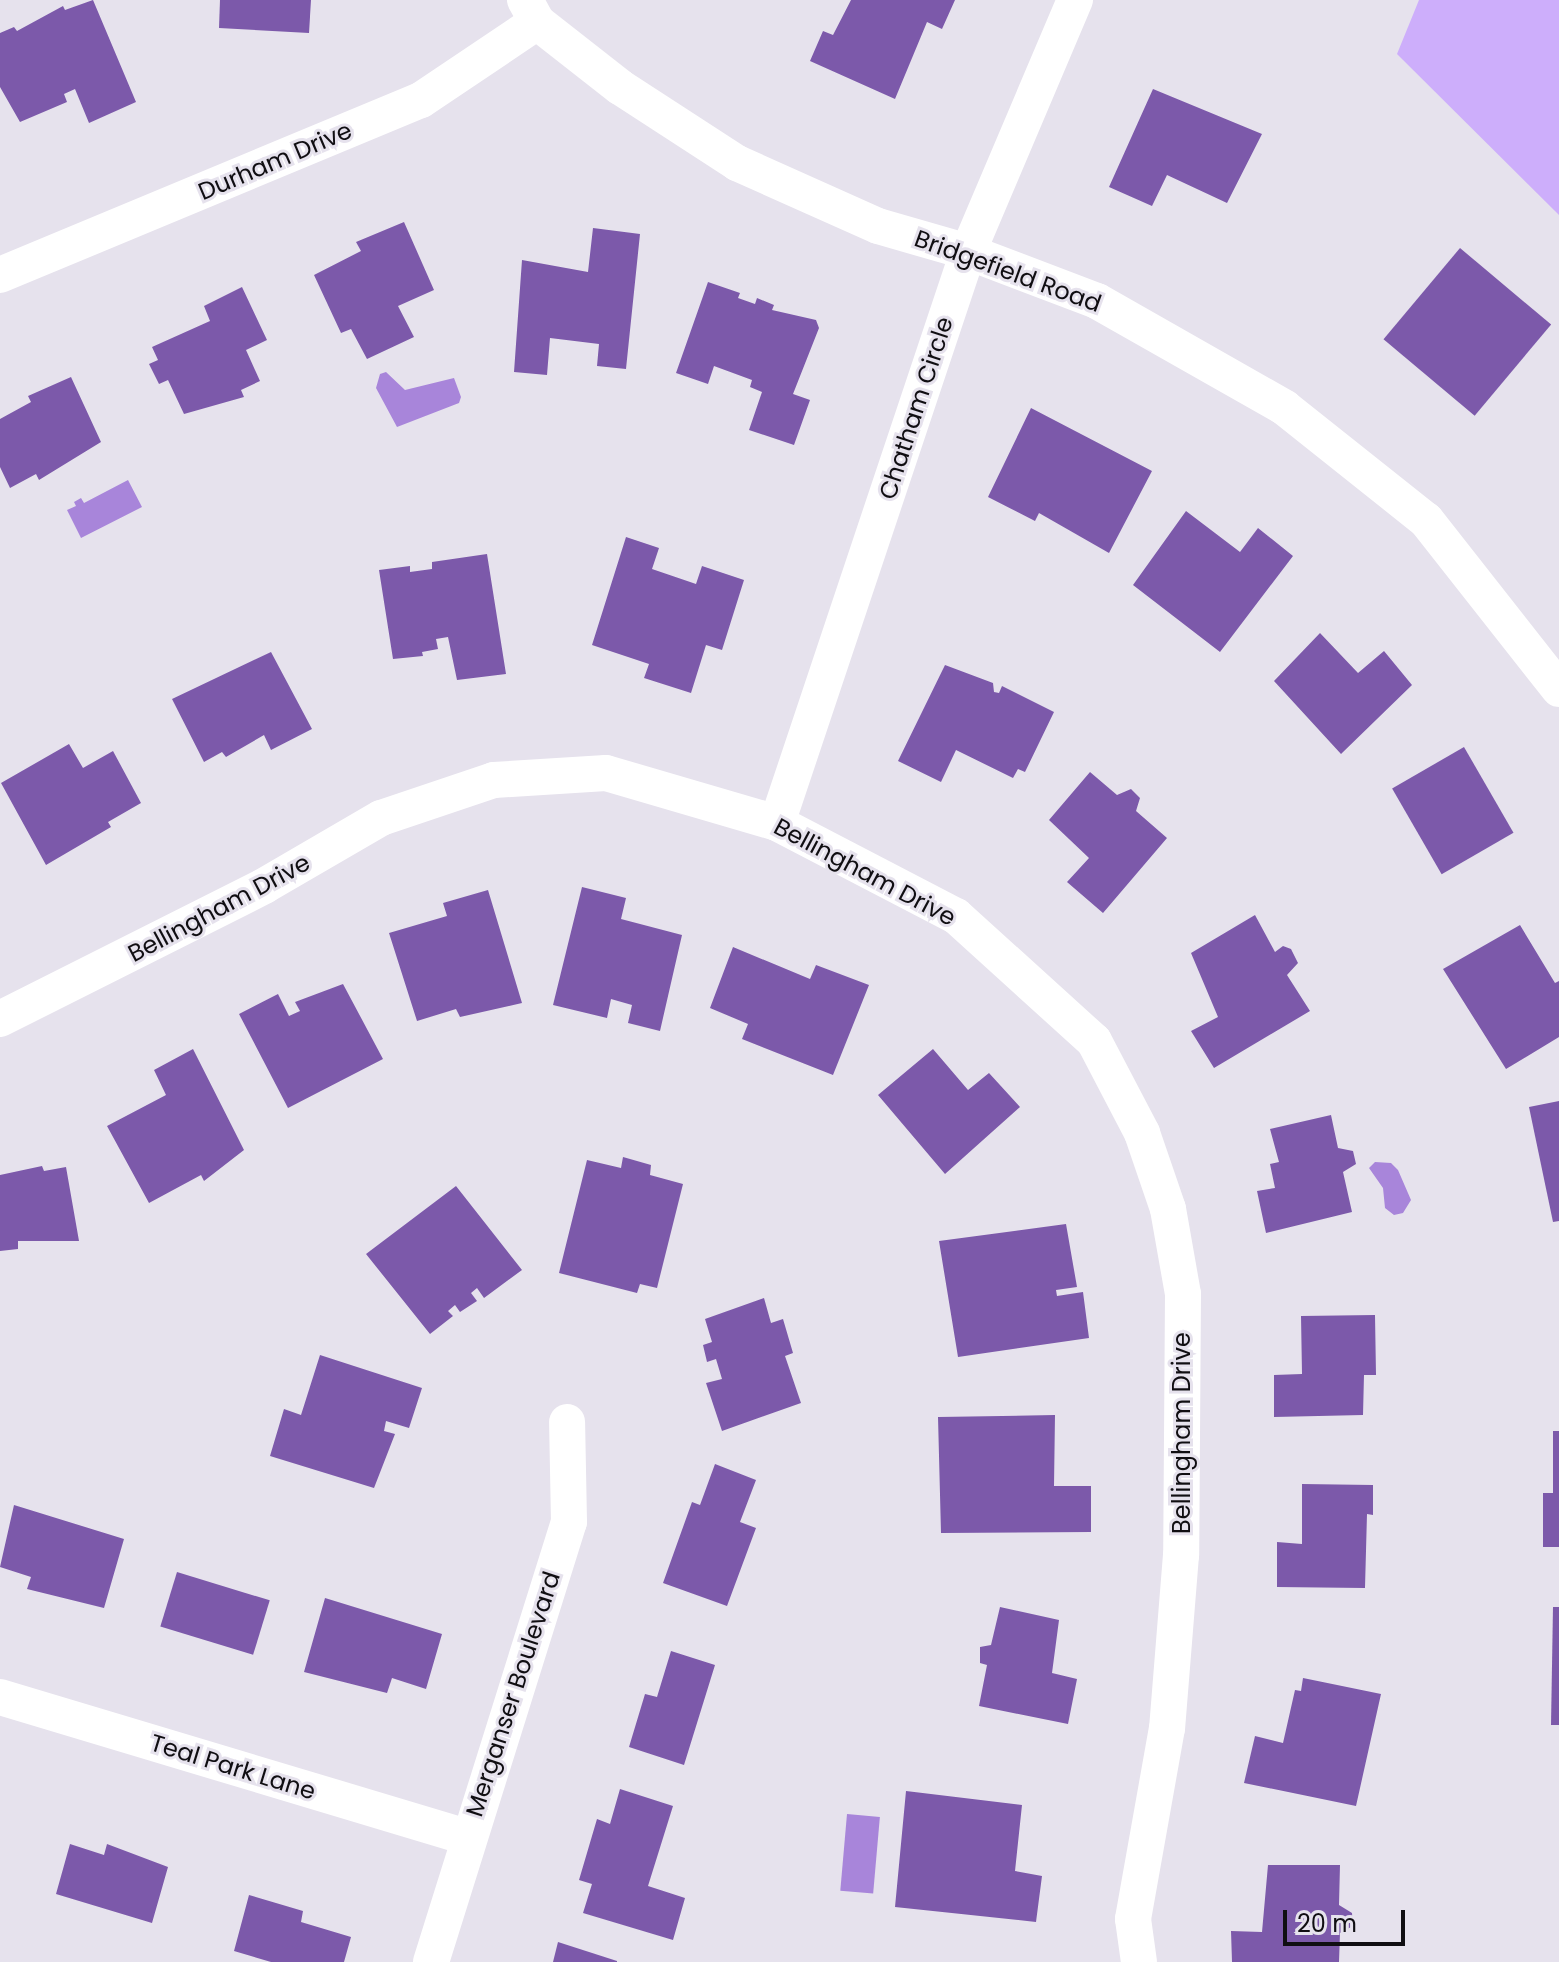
<!DOCTYPE html>
<html>
<head>
<meta charset="utf-8">
<style>
  body { margin:0 }
  #map { position:relative; width:1559px; height:1962px; overflow:hidden; background:#e6e2ed; font-family:Poppins,sans-serif }
  div>[style] { position:absolute }
  .green>* { inset:0; background:#cdaefb }
  .water>* { inset:0; background:#a885da; transform-origin:0 0 }
  .building>* { inset:0; background:#7c59aa; transform-origin:0 0 }
  .street>* { height:36px; margin:-18px; padding:0 18px; transform-origin:18px; border-radius:18px; background:#fff }
  span { translate:-50% -50%; white-space:nowrap; text-align:center; line-height:1.15; -webkit-text-stroke:6px #e6e2ed; paint-order:stroke }
  .street-label { font-size:24px; color:#100e12 }
  .scale { position:absolute; left:1283px; top:1910px; width:122px; height:36px; box-sizing:border-box; border:4px solid #100e12; border-top:0; padding-left:10px; font-size:24px; line-height:28px; white-space:nowrap; color:#100e12; -webkit-text-stroke:6px #e6e2ed; paint-order:stroke }
</style>
</head>
<body>
<div id="map">
  <div class="green">
    <div style="clip-path:polygon(1419px 0,1559px 0,1559px 215px,1397px 54px)"></div>
  </div>
  <div class="water">
    <div style="clip-path:polygon(386px 372px,405px 390px,454px 378px,461px 397px,459px 403px,397px 427px,376px 388px,380px 374px)"></div>
    <div style="clip-path:polygon(128px 480px,142px 507px,81px 538px,67px 510px,76px 506px,74px 502px,81px 498px,84px 503px)"></div>
    <div style="clip-path:polygon(1375px 1162px,1391px 1163px,1398px 1170px,1411px 1200px,1403px 1213px,1394px 1215px,1385px 1208px,1383px 1188px,1369px 1168px)"></div>
    <div style="left:847px;top:1814px;width:33px;height:77px;rotate:5deg"></div>
  </div>
  <div class="building">
    <div style="clip-path:polygon(93px 0,136px 102px,89px 123px,75px 89px,64px 94px,67px 102px,20px 122px,0 87px,0 33px,14px 27px,17px 31px,63px 6px,65px 10px)"></div>
    <div style="clip-path:polygon(220px 0,311px 0,309px 33px,219px 28px)"></div>
    <div style="clip-path:polygon(851px 0,955px 0,942px 29px,927px 22px,895px 99px,810px 61px,823px 31px,833px 35px)"></div>
    <div style="clip-path:polygon(1153px 89px,1262px 134px,1227px 203px,1167px 175px,1152px 206px,1109px 187px)"></div>
    <div style="clip-path:polygon(404px 222px,434px 290px,398px 306px,414px 337px,367px 359px,351px 329px,341px 333px,314px 275px,361px 251px,356px 242px)"></div>
    <div style="clip-path:polygon(593px 228px,640px 234px,626px 369px,597px 366px,599px 344px,550px 338px,547px 375px,514px 372px,522px 260px,588px 272px)"></div>
    <div style="left:1460px;top:248px;width:119px;height:119px;rotate:40deg"></div>
    <div style="clip-path:polygon(708px 282px,740px 293px,738px 298px,755px 304px,757px 298px,774px 305px,772px 310px,816px 320px,819px 328px,793px 394px,810px 400px,794px 445px,749px 430px,762px 392px,750px 387px,752px 380px,714px 366px,708px 384px,676px 373px)"></div>
    <div style="clip-path:polygon(242px 287px,267px 340px,246px 350px,260px 381px,241px 390px,244px 397px,184px 414px,168px 380px,159px 384px,149px 364px,158px 360px,152px 347px,210px 321px,204px 306px)"></div>
    <div style="clip-path:polygon(71px 377px,101px 442px,39px 480px,36px 474px,10px 488px,0 467px,0 419px,31px 402px,28px 396px)"></div>
    <div style="clip-path:polygon(1031px 408px,1152px 471px,1109px 553px,1039px 513px,1035px 521px,988px 497px)"></div>
    <div style="clip-path:polygon(1186px 511px,1240px 552px,1258px 528px,1293px 556px,1220px 652px,1133px 585px)"></div>
    <div style="clip-path:polygon(626px 537px,659px 548px,652px 569px,696px 584px,702px 566px,744px 580px,722px 650px,706px 645px,691px 693px,644px 678px,649px 664px,592px 645px)"></div>
    <div style="clip-path:polygon(487px 554px,506px 674px,457px 680px,448px 637px,436px 639px,438px 649px,422px 652px,423px 656px,393px 659px,379px 570px,410px 566px,410px 572px,432px 569px,432px 562px)"></div>
    <div style="clip-path:polygon(1320px 633px,1358px 673px,1384px 651px,1412px 685px,1341px 754px,1274px 681px)"></div>
    <div style="clip-path:polygon(271px 652px,312px 729px,271px 750px,264px 735px,226px 757px,222px 752px,204px 762px,172px 699px)"></div>
    <div style="clip-path:polygon(945px 665px,993px 683px,994px 692px,999px 693px,1002px 686px,1054px 712px,1025px 772px,1018px 769px,1013px 778px,956px 750px,941px 782px,898px 761px)"></div>
    <div style="clip-path:polygon(69px 744px,83px 768px,113px 751px,141px 803px,108px 822px,111px 827px,46px 865px,1px 783px)"></div>
    <div style="left:1464px;top:747px;width:99px;height:83px;rotate:60deg"></div>
    <div style="clip-path:polygon(1090px 772px,1117px 795px,1131px 789px,1140px 798px,1136px 811px,1167px 838px,1103px 913px,1067px 882px,1089px 858px,1049px 820px)"></div>
    <div style="clip-path:polygon(582px 887px,626px 898px,621px 919px,682px 935px,660px 1031px,628px 1023px,632px 1005px,611px 999px,607px 1018px,553px 1005px)"></div>
    <div style="clip-path:polygon(488px 890px,522px 1003px,460px 1017px,456px 1009px,417px 1021px,389px 933px,447px 916px,443px 903px)"></div>
    <div style="clip-path:polygon(1255px 915px,1275px 952px,1283px 946px,1291px 949px,1298px 963px,1287px 975px,1310px 1011px,1214px 1068px,1191px 1031px,1218px 1017px,1191px 953px)"></div>
    <div style="clip-path:polygon(1520px 925px,1555px 983px,1559px 981px,1559px 1037px,1506px 1069px,1443px 969px)"></div>
    <div style="clip-path:polygon(733px 947px,810px 979px,816px 965px,869px 985px,833px 1075px,742px 1039px,748px 1024px,710px 1008px)"></div>
    <div style="clip-path:polygon(343px 984px,383px 1059px,288px 1108px,239px 1014px,278px 994px,289px 1016px,300px 1011px,295px 1002px)"></div>
    <div style="clip-path:polygon(193px 1049px,244px 1150px,204px 1181px,201px 1175px,149px 1203px,107px 1126px,166px 1095px,154px 1070px)"></div>
    <div style="clip-path:polygon(933px 1049px,968px 1090px,989px 1073px,1020px 1107px,945px 1174px,878px 1095px)"></div>
    <div style="clip-path:polygon(1559px 1101px,1559px 1221px,1553px 1222px,1529px 1107px)"></div>
    <div style="clip-path:polygon(1331px 1115px,1338px 1148px,1353px 1151px,1356px 1164px,1343px 1172px,1352px 1212px,1266px 1233px,1257px 1191px,1275px 1188px,1270px 1164px,1279px 1162px,1270px 1129px)"></div>
    <div style="clip-path:polygon(623px 1157px,651px 1165px,650px 1175px,683px 1184px,657px 1288px,640px 1284px,637px 1293px,559px 1273px,587px 1160px,621px 1168px)"></div>
    <div style="clip-path:polygon(42px 1166px,44px 1171px,66px 1167px,79px 1241px,18px 1241px,18px 1249px,0 1251px,0 1175px)"></div>
    <div style="clip-path:polygon(456px 1186px,522px 1270px,484px 1298px,477px 1288px,471px 1293px,477px 1301px,460px 1312px,455px 1305px,448px 1311px,453px 1316px,430px 1334px,366px 1254px)"></div>
    <div style="clip-path:polygon(1066px 1224px,1077px 1287px,1056px 1290px,1057px 1296px,1083px 1292px,1089px 1338px,958px 1357px,939px 1241px)"></div>
    <div style="clip-path:polygon(764px 1298px,771px 1323px,783px 1319px,793px 1353px,785px 1356px,801px 1403px,722px 1431px,706px 1383px,722px 1379px,716px 1359px,707px 1362px,703px 1345px,712px 1342px,705px 1319px)"></div>
    <div style="clip-path:polygon(1375px 1315px,1376px 1375px,1364px 1375px,1363px 1415px,1274px 1417px,1274px 1375px,1302px 1374px,1301px 1316px)"></div>
    <div style="clip-path:polygon(320px 1355px,422px 1388px,409px 1428px,386px 1421px,384px 1431px,395px 1434px,374px 1488px,270px 1456px,284px 1409px,301px 1415px)"></div>
    <div style="clip-path:polygon(1055px 1415px,1054px 1486px,1091px 1486px,1091px 1532px,941px 1533px,938px 1417px)"></div>
    <div style="clip-path:polygon(1553px 1431px,1559px 1431px,1559px 1547px,1543px 1547px,1543px 1493px,1553px 1493px)"></div>
    <div style="clip-path:polygon(715px 1464px,756px 1480px,740px 1522px,756px 1528px,727px 1606px,663px 1583px,692px 1502px,700px 1505px)"></div>
    <div style="clip-path:polygon(1302px 1484px,1373px 1485px,1373px 1515px,1367px 1514px,1365px 1588px,1277px 1587px,1277px 1542px,1302px 1544px)"></div>
    <div style="clip-path:polygon(14px 1505px,124px 1539px,104px 1608px,27px 1589px,31px 1577px,0 1567px)"></div>
    <div style="left:177px;top:1572px;width:97px;height:57px;rotate:17deg"></div>
    <div style="clip-path:polygon(325px 1598px,442px 1634px,426px 1689px,392px 1678px,387px 1693px,304px 1672px)"></div>
    <div style="clip-path:polygon(1000px 1607px,1059px 1620px,1052px 1673px,1077px 1679px,1068px 1724px,979px 1706px,987px 1665px,980px 1663px,980px 1647px,991px 1645px)"></div>
    <div style="clip-path:polygon(1553px 1607px,1559px 1607px,1559px 1725px,1551px 1725px)"></div>
    <div style="clip-path:polygon(671px 1651px,715px 1665px,684px 1765px,629px 1747px,645px 1694px,657px 1697px)"></div>
    <div style="clip-path:polygon(1303px 1678px,1381px 1694px,1356px 1806px,1244px 1783px,1255px 1736px,1283px 1743px,1295px 1690px,1301px 1691px)"></div>
    <div style="clip-path:polygon(620px 1789px,673px 1806px,648px 1886px,685px 1898px,673px 1940px,583px 1913px,592px 1884px,579px 1880px,597px 1819px,610px 1824px)"></div>
    <div style="clip-path:polygon(906px 1791px,1022px 1805px,1015px 1871px,1042px 1876px,1036px 1922px,895px 1907px)"></div>
    <div style="clip-path:polygon(70px 1844px,104px 1855px,107px 1844px,168px 1867px,152px 1923px,56px 1894px)"></div>
    <div style="clip-path:polygon(1268px 1865px,1340px 1865px,1339px 1905px,1352px 1913px,1353px 1926px,1340px 1933px,1339px 1962px,1232px 1962px,1231px 1931px,1262px 1932px)"></div>
    <div style="clip-path:polygon(249px 1895px,303px 1911px,301px 1922px,351px 1937px,344px 1962px,271px 1962px,234px 1951px)"></div>
    <div style="clip-path:polygon(558px 1942px,617px 1961px,617px 1962px,553px 1962px)"></div>
  </div>
  <div class="street">
    <div style="left:525px;top:0;width:25px;rotate:61deg"></div>
    <div style="left:537px;top:22px;width:105px;rotate:38.1deg"></div>
    <div style="left:620px;top:87px;width:140px;rotate:33deg"></div>
    <div style="left:737px;top:163px;width:154px;rotate:24.1deg"></div>
    <div style="left:878px;top:226px;width:94px;rotate:16.1deg"></div>
    <div style="left:968px;top:252px;width:138px;rotate:20.8deg"></div>
    <div style="left:1097px;top:301px;width:216px;rotate:29.6deg"></div>
    <div style="left:1285px;top:408px;width:180px;rotate:38.5deg"></div>
    <div style="left:1426px;top:520px;width:215px;rotate:51.8deg"></div>
    <div style="left:0;top:275px;width:456px;rotate:-22.6deg"></div>
    <div style="left:421px;top:100px;width:140px;rotate:-33.9deg"></div>
    <div style="left:777px;top:823px;width:602px;rotate:-71.5deg"></div>
    <div style="left:968px;top:252px;width:274px;rotate:-67deg"></div>
    <div style="left:0;top:1019px;width:296px;rotate:-26.7deg"></div>
    <div style="left:264px;top:886px;width:135px;rotate:-30.2deg"></div>
    <div style="left:381px;top:818px;width:119px;rotate:-18.6deg"></div>
    <div style="left:494px;top:780px;width:112px;rotate:-3.6deg"></div>
    <div style="left:606px;top:773px;width:178px;rotate:16.3deg"></div>
    <div style="left:777px;top:823px;width:202px;rotate:27.5deg"></div>
    <div style="left:956px;top:916px;width:186px;rotate:42.2deg"></div>
    <div style="left:1094px;top:1041px;width:104px;rotate:62.4deg"></div>
    <div style="left:1142px;top:1133px;width:80px;rotate:71.1deg"></div>
    <div style="left:1168px;top:1209px;width:86px;rotate:80deg"></div>
    <div style="left:1183px;top:1294px;width:261px;rotate:90.4deg"></div>
    <div style="left:1181px;top:1555px;width:174px;rotate:94.6deg"></div>
    <div style="left:1167px;top:1728px;width:194px;rotate:100.1deg"></div>
    <div style="left:1133px;top:1919px;width:43px;rotate:82.1deg"></div>
    <div style="left:0;top:1697px;width:488px;rotate:16.7deg"></div>
    <div style="left:431px;top:1962px;width:461px;rotate:-72.6deg"></div>
    <div style="left:569px;top:1522px;width:100px;rotate:-91.1deg"></div>
  </div>
  <div class="street-label">
    <span style="left:275px;top:161px;rotate:-23deg">Durham Drive</span>
    <span style="left:1008px;top:271px;rotate:20deg">Bridgefield Road</span>
    <span style="left:916px;top:408px;rotate:-72deg">Chatham Circle</span>
    <span style="left:865px;top:872px;rotate:28deg">Bellingham Drive</span>
    <span style="left:219px;top:908px;rotate:-28deg">Bellingham Drive</span>
    <span style="left:1182px;top:1433px;rotate:-90deg">Bellingham Drive</span>
    <span style="left:513px;top:1694px;rotate:-72deg">Merganser Boulevard</span>
    <span style="left:233px;top:1767px;rotate:17deg">Teal Park Lane</span>
  </div>
  <div class="scale">20 m</div>
</div>
</body>
</html>
